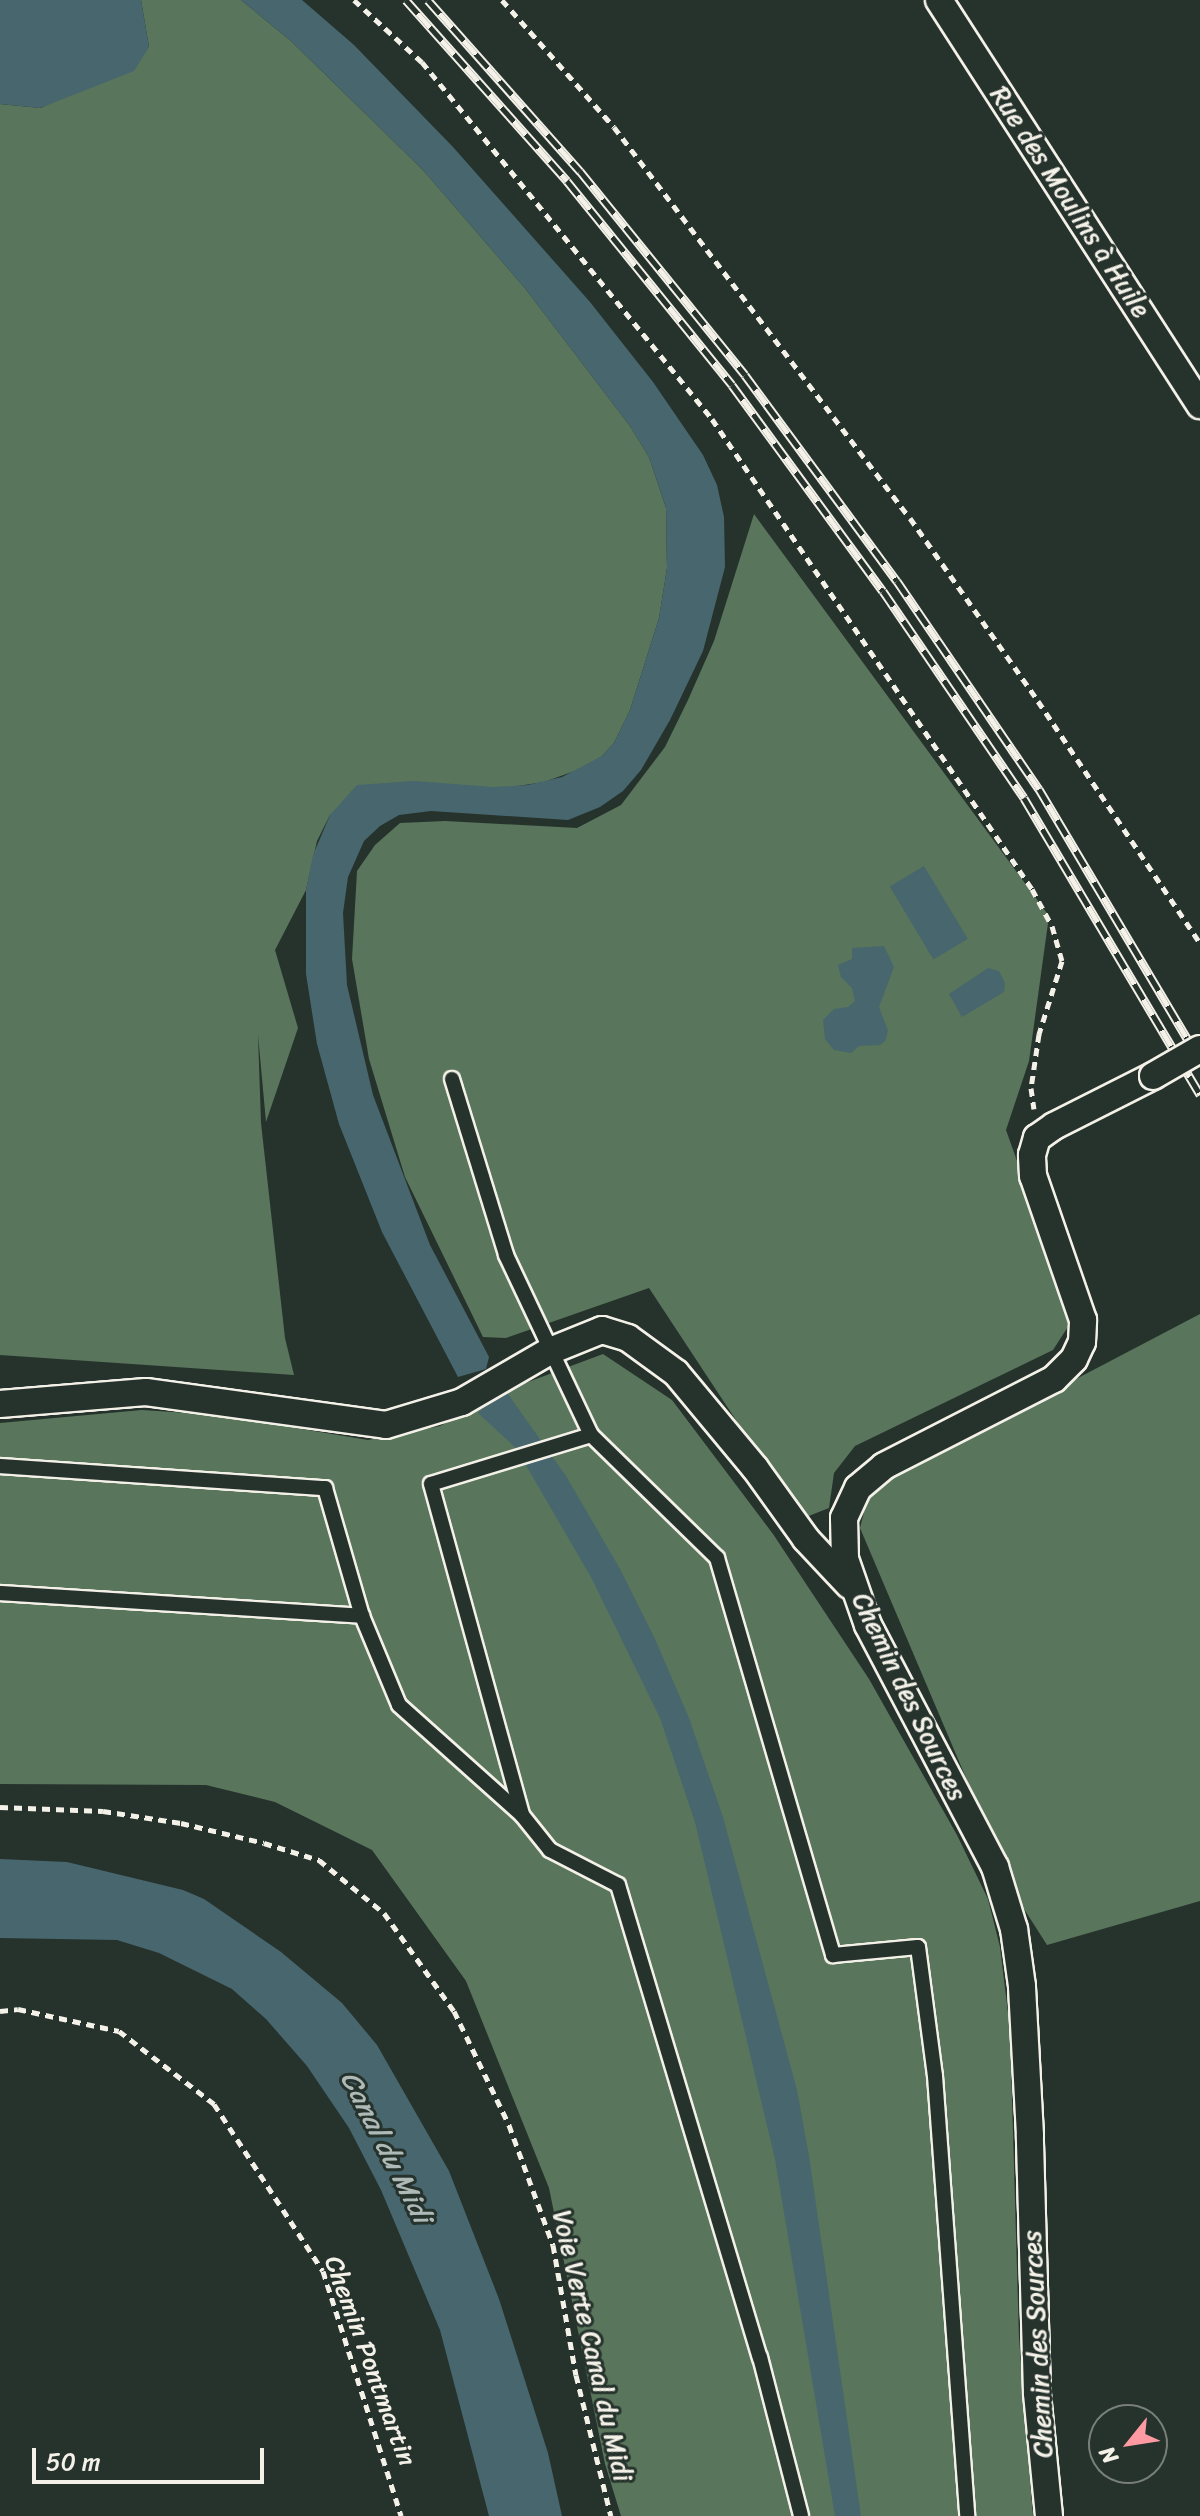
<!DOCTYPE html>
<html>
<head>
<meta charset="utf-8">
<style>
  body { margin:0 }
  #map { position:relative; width:1200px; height:2516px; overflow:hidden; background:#26332d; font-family:Sriracha,sans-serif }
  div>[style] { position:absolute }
  .green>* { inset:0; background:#59755b }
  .water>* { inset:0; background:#47666e; transform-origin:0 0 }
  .path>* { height:5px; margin-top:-2.5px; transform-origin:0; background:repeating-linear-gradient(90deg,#f4f1e8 0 8px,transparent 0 14px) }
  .roads { filter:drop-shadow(2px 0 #f4f1e8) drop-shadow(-2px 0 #f4f1e8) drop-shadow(0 2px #f4f1e8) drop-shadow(0 -2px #f4f1e8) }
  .lane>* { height:14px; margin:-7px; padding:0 7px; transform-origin:7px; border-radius:7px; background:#26332d }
  .street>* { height:26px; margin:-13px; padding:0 13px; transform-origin:13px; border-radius:13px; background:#26332d }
  .rail>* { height:9px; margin-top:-4.5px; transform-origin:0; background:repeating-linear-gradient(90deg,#26332d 0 18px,#f4f1e8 0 36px); box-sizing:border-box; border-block:2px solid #f4f1e8 }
  .bridges { filter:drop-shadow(2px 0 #f4f1e8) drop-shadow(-2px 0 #f4f1e8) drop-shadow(0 2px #f4f1e8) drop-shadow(0 -2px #f4f1e8) }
  .street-bridge>* { height:26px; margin:-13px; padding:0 13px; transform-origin:13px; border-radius:13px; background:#26332d }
  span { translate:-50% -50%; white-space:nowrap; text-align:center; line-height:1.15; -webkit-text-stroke:6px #26332d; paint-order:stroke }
  .street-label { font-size:26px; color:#f4f1e8 }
  .water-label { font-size:28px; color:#afb9b7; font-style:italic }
  .north { position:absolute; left:1088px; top:2404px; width:80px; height:80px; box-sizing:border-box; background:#26332d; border:2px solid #787f78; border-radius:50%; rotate:240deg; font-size:22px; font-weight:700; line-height:32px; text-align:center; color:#f4f1e8 }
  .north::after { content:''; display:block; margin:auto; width:28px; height:36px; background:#ff9aa2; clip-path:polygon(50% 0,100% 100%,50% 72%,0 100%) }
  .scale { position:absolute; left:32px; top:2448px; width:232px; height:36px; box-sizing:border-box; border:4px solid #f4f1e8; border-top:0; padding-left:10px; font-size:24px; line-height:28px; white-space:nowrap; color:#f4f1e8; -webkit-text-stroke:6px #26332d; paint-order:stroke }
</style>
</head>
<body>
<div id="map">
  <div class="green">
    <div style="clip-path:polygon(141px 0,241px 0,291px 41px,423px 170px,524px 287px,630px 426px,649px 457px,666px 508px,667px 568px,659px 618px,630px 710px,614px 743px,602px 756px,583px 768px,544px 782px,330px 815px,317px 841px,306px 890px,275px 950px,298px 1028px,266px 1122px,258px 1035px,261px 1123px,285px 1338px,294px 1375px,0 1355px,0 104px,41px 108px,149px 47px)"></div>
    <div style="clip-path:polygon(754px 514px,1049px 916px,1029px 1061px,1006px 1130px,1073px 1319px,1053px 1350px,855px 1446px,834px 1473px,829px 1508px,801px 1519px,649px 1288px,506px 1338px,483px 1337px,405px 1177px,369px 1059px,352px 959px,357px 871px,375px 845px,400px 823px,445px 821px,577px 828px,621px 805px,665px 747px,688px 700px,714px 641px)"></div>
    <div style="clip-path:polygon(1200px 1314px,1200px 1901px,1047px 1945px,1017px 1898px,860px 1528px,867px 1500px,889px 1477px)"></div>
    <div style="clip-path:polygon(603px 1354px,672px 1400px,773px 1534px,869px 1679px,957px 1835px,988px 1899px,1000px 1947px,1010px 2029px,1019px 2338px,1033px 2516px,621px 2516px,605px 2464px,549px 2188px,466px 1981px,372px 1850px,275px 1802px,206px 1785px,0 1784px,0 1423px,142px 1410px,218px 1415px,368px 1440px,440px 1426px,520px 1385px)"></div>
  </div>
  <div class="water">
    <div style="clip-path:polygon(0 0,141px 0,149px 47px,134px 71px,40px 108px,0 104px)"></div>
    <div style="clip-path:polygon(241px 0,302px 0,354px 45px,453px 147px,590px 302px,653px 382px,703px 455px,717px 485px,724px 517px,725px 567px,703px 651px,670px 720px,641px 770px,623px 791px,600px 807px,568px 820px,431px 811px,399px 815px,380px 826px,364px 841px,348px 877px,343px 913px,347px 985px,373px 1095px,430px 1245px,489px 1357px,486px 1369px,458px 1377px,382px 1232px,339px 1124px,317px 1044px,306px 974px,306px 890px,313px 855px,330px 815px,357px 785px,414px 781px,493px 787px,528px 785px,562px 777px,602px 756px,614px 743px,630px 710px,659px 618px,667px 568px,666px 508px,649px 457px,630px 426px,524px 287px,423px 170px,291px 41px)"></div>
    <div style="left:924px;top:866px;width:85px;height:40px;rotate:59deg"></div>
    <div style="clip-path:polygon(884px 946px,894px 967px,879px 1007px,888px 1031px,885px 1041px,880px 1045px,859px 1046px,851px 1053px,834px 1050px,825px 1039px,823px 1020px,834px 1009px,848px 1007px,855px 1001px,852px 988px,841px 977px,838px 965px,852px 959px,852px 948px)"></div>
    <div style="clip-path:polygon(988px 968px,999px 971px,1005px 983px,1004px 992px,962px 1017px,949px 994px)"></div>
    <div style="clip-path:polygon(503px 1387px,566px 1476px,620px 1569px,655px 1639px,689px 1718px,723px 1817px,797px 2090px,809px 2156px,861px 2516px,835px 2516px,775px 2159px,695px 1822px,660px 1718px,592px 1579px,516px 1448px,478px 1413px)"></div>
    <div style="clip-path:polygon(0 1859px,67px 1862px,183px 1890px,204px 1899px,281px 1952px,342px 2003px,377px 2045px,449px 2171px,499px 2299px,548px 2453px,562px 2516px,489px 2516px,440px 2330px,381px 2190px,349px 2128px,307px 2066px,266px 2019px,232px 1989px,159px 1953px,117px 1940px,0 1938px)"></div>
  </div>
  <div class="path">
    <div style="left:354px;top:0;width:92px;rotate:42.4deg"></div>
    <div style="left:422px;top:62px;width:460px;rotate:50.9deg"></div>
    <div style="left:712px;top:419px;width:569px;rotate:55.75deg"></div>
    <div style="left:1032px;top:889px;width:42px;rotate:61.6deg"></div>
    <div style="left:1052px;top:926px;width:36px;rotate:74deg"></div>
    <div style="left:1062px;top:961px;width:77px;rotate:107.5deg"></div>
    <div style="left:1039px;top:1034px;width:55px;rotate:98.4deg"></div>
    <div style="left:1031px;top:1088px;width:21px;rotate:82deg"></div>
    <div style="left:502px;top:0;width:169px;rotate:48.6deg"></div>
    <div style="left:614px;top:127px;width:490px;rotate:52.9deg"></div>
    <div style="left:910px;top:518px;width:223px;rotate:55deg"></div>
    <div style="left:1038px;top:701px;width:291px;rotate:56.2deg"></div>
    <div style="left:0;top:1807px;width:103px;rotate:2.2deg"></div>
    <div style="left:103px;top:1811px;width:79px;rotate:8.7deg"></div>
    <div style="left:181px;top:1823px;width:85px;rotate:13.5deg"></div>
    <div style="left:264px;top:1843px;width:58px;rotate:17.2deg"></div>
    <div style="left:319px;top:1860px;width:84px;rotate:39.2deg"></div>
    <div style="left:384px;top:1913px;width:120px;rotate:54.5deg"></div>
    <div style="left:454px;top:2011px;width:127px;rotate:64.2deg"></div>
    <div style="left:509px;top:2125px;width:128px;rotate:69.9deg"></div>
    <div style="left:553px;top:2245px;width:132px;rotate:80deg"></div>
    <div style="left:576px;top:2375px;width:145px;rotate:76.1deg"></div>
    <div style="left:0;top:2011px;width:18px;rotate:-6deg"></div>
    <div style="left:18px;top:2009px;width:103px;rotate:12.3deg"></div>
    <div style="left:119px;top:2031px;width:120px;rotate:37.5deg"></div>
    <div style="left:214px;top:2104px;width:199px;rotate:56.9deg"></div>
    <div style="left:323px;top:2271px;width:257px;rotate:72.3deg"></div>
  </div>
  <div class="roads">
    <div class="lane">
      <div style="left:452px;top:1079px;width:184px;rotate:72.9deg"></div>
      <div style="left:506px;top:1255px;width:199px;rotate:64.7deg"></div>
      <div style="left:591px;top:1435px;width:167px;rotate:163deg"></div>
      <div style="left:431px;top:1484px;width:343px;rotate:74.6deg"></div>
      <div style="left:591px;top:1435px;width:176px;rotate:44.3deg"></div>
      <div style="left:717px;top:1558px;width:414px;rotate:73.7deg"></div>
      <div style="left:833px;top:1955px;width:85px;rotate:-5.4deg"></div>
      <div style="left:918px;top:1947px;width:130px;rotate:82.5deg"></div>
      <div style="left:935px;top:2076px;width:441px;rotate:85.8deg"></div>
      <div style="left:0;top:1466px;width:326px;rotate:3.9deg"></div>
      <div style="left:325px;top:1488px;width:133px;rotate:73.9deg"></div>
      <div style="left:362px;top:1616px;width:96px;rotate:67.4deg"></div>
      <div style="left:399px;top:1705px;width:165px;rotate:41.8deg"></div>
      <div style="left:522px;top:1815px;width:45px;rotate:51.3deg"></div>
      <div style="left:550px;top:1850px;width:76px;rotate:27.2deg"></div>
      <div style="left:618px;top:1885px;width:493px;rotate:73.3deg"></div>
      <div style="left:760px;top:2357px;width:164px;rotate:75.5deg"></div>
      <div style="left:0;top:1593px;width:363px;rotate:3.6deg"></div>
    </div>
    <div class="street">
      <div style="left:939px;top:0;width:482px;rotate:57.2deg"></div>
      <div style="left:0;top:1404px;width:146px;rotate:-4.7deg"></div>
      <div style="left:146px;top:1392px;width:242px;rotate:7.8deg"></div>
      <div style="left:386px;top:1425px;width:79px;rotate:-16.8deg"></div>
      <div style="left:462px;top:1402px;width:102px;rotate:-30.1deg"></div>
      <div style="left:550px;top:1351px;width:56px;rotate:-22deg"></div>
      <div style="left:602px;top:1330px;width:27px;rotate:17deg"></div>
      <div style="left:628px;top:1338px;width:59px;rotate:36.1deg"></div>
      <div style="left:676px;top:1373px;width:124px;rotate:50.3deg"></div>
      <div style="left:755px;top:1468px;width:87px;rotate:54.3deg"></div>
      <div style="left:806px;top:1539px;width:63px;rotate:46.9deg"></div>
      <div style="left:1049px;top:2516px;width:124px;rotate:-95.6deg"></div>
      <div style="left:1037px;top:2393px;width:258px;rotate:-91.6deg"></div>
      <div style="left:1030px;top:2135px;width:149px;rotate:-93.1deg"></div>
      <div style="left:1022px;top:1986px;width:58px;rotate:-98deg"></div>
      <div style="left:1014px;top:1929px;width:65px;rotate:-107deg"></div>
      <div style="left:995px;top:1867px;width:273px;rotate:-117.7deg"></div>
      <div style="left:868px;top:1625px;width:70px;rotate:-109.2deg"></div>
      <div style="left:845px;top:1559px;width:41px;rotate:-91.4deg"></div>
      <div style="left:844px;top:1518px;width:33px;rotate:-65deg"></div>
      <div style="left:858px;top:1488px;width:34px;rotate:-40deg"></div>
      <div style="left:884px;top:1466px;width:191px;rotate:-27.1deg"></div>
      <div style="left:1054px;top:1379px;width:28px;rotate:-45deg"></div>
      <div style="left:1074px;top:1359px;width:19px;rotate:-65deg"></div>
      <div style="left:1082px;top:1342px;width:22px;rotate:-87deg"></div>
      <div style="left:1083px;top:1320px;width:152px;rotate:-109.1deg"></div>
      <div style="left:1033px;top:1176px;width:21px;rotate:-93deg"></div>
      <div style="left:1032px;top:1155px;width:18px;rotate:-74deg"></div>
      <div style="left:1037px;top:1138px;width:21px;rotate:-35deg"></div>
      <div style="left:1054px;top:1126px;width:111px;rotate:-26.8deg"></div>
    </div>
  </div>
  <div class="rail">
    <div style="left:406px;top:0;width:242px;rotate:48.3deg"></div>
    <div style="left:567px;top:181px;width:262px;rotate:51deg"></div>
    <div style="left:732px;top:385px;width:255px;rotate:53.8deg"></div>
    <div style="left:883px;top:591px;width:250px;rotate:55.7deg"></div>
    <div style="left:1024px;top:798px;width:345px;rotate:59.3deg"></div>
    <div style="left:428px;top:0;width:229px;rotate:48.4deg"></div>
    <div style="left:580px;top:171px;width:262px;rotate:51deg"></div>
    <div style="left:745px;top:375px;width:256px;rotate:53.6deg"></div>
    <div style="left:897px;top:581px;width:252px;rotate:55.7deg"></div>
    <div style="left:1039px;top:789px;width:315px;rotate:59.3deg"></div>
  </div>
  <div class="bridges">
    <div class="street-bridge">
      <div style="left:1153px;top:1076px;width:54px;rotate:-29.9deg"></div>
    </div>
  </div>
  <div class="street-label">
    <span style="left:1070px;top:202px;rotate:57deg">Rue des Moulins à Huile</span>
    <span style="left:909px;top:1697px;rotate:64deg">Chemin des Sources</span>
    <span style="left:1038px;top:2344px;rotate:-93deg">Chemin des Sources</span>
    <span style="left:592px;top:2346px;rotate:77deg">Voie Verte Canal du Midi</span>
    <span style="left:370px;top:2361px;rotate:70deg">Chemin Pontmartin</span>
  </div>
  <div class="water-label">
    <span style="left:386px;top:2147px;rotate:63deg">Canal du Midi</span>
  </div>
  <div class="north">N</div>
  <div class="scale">50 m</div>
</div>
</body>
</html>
